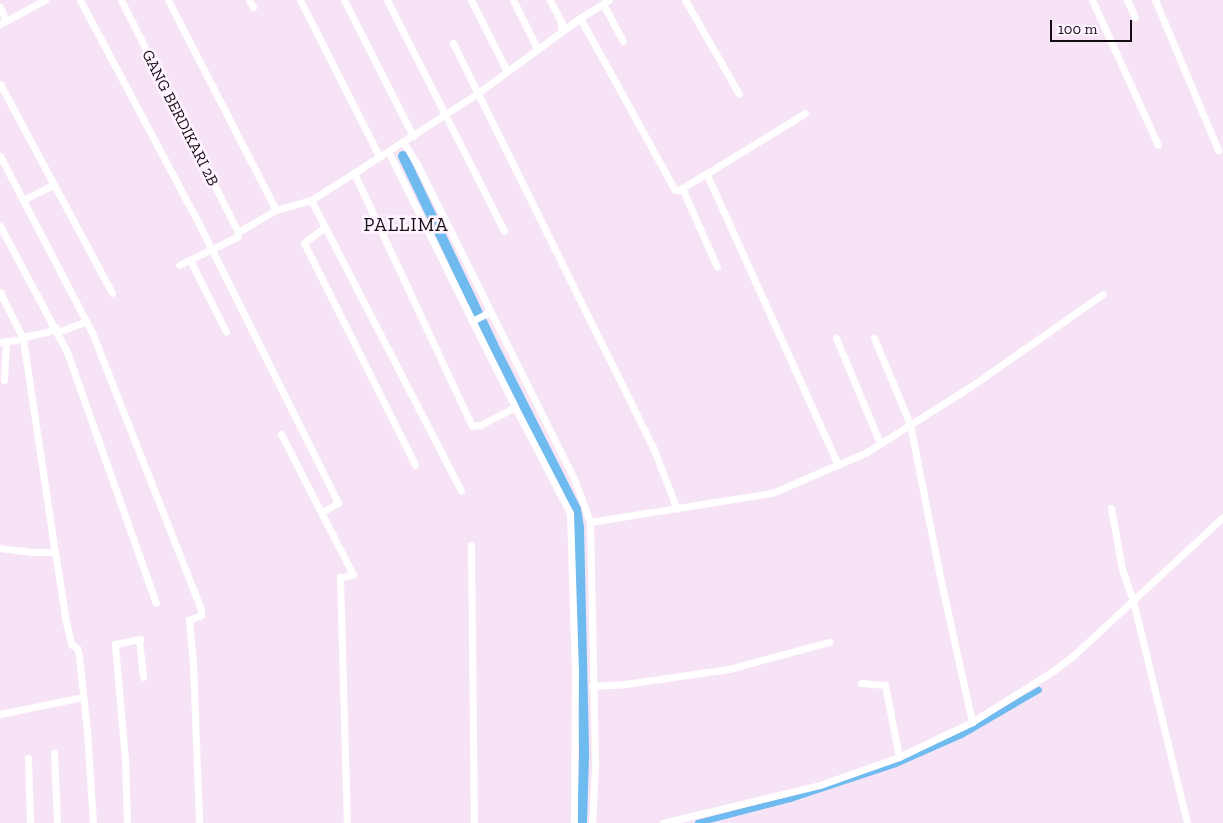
<!DOCTYPE html>
<html>
<head>
<meta charset="utf-8">
<style>
  body { margin:0 }
  #map { position:relative; width:1223px; height:823px; overflow:hidden; background:#f6e4f6; font-family:"Zilla Slab",serif }
  div>[style] { position:absolute }
  .canal>* { height:5.5px; margin:-2.75px; padding:0 2.75px; transform-origin:2.75px; border-radius:2.75px; background:#6fbaee }
  .river>* { height:10px; margin:-5px; padding:0 5px; transform-origin:5px; border-radius:5px; background:#6fbaee }
  .minor>* { height:7px; margin:-3.5px; padding:0 3.5px; transform-origin:3.5px; border-radius:3.5px; background:#fff }
  span { translate:-50% -50%; white-space:nowrap; text-align:center; line-height:1.15; -webkit-text-stroke:5px #fff4ff; paint-order:stroke }
  .street-label { font-size:16px; color:#140e14 }
  .quarter-label { font-size:19px; color:#140e14; letter-spacing:1px }
  .scale { position:absolute; left:1050px; top:20px; width:82px; height:22px; box-sizing:border-box; border:2px solid #140e14; border-top:0; padding-left:6px; font-size:15px; line-height:18px; white-space:nowrap; color:#140e14; -webkit-text-stroke:4px #fff4ff; paint-order:stroke }
</style>
</head>
<body>
<div id="map">
  <div class="canal">
    <div style="left:698px;top:823px;width:96px;rotate:-14.5deg"></div>
    <div style="left:791px;top:799px;width:111px;rotate:-18.4deg"></div>
    <div style="left:896px;top:764px;width:72px;rotate:-23.7deg"></div>
    <div style="left:962px;top:735px;width:89px;rotate:-30.3deg"></div>
  </div>
  <div class="river">
    <div style="left:403px;top:156px;width:209px;rotate:64.5deg"></div>
    <div style="left:493px;top:345px;width:184px;rotate:63.2deg"></div>
    <div style="left:576px;top:509px;width:18px;rotate:81deg"></div>
    <div style="left:579px;top:527px;width:229px;rotate:88.7deg"></div>
    <div style="left:584px;top:756px;width:67px;rotate:91.7deg"></div>
  </div>
  <div class="minor">
    <div style="left:80px;top:0;width:254px;rotate:62deg"></div>
    <div style="left:199px;top:224px;width:312px;rotate:63.5deg"></div>
    <div style="left:338px;top:503px;width:18px;rotate:151deg"></div>
    <div style="left:121px;top:0;width:260px;rotate:63.2deg"></div>
    <div style="left:238px;top:232px;width:5px;rotate:101deg"></div>
    <div style="left:237px;top:237px;width:64px;rotate:154.2deg"></div>
    <div style="left:168px;top:0;width:236px;rotate:62.8deg"></div>
    <div style="left:249px;top:0;width:8px;rotate:60deg"></div>
    <div style="left:300px;top:0;width:175px;rotate:63.1deg"></div>
    <div style="left:344px;top:0;width:153px;rotate:63.1deg"></div>
    <div style="left:387px;top:0;width:259px;rotate:63.1deg"></div>
    <div style="left:471px;top:0;width:80px;rotate:63.1deg"></div>
    <div style="left:513px;top:0;width:51px;rotate:63.4deg"></div>
    <div style="left:550px;top:0;width:27px;rotate:63deg"></div>
    <div style="left:562px;top:24px;width:3px;rotate:108deg"></div>
    <div style="left:685px;top:0;width:108px;rotate:60.1deg"></div>
    <div style="left:1092px;top:0;width:159px;rotate:65.5deg"></div>
    <div style="left:1127px;top:0;width:19px;rotate:65deg"></div>
    <div style="left:1155px;top:0;width:163px;rotate:67.2deg"></div>
    <div style="left:603px;top:4px;width:42px;rotate:61.6deg"></div>
    <div style="left:0;top:7px;width:15px;rotate:67deg"></div>
    <div style="left:580px;top:18px;width:196px;rotate:61.1deg"></div>
    <div style="left:675px;top:190px;width:4px"></div>
    <div style="left:679px;top:190px;width:31px;rotate:-31deg"></div>
    <div style="left:706px;top:174px;width:4px;rotate:56deg"></div>
    <div style="left:708px;top:177px;width:316px;rotate:65.7deg"></div>
    <div style="left:0;top:24px;width:51px;rotate:-28.1deg"></div>
    <div style="left:453px;top:43px;width:454px;rotate:63.7deg"></div>
    <div style="left:654px;top:450px;width:63px;rotate:68.7deg"></div>
    <div style="left:0;top:84px;width:237px;rotate:61.8deg"></div>
    <div style="left:403px;top:141px;width:29px;rotate:59deg"></div>
    <div style="left:418px;top:166px;width:352px;rotate:63.5deg"></div>
    <div style="left:575px;top:481px;width:44px;rotate:69.9deg"></div>
    <div style="left:590px;top:522px;width:244px;rotate:88.8deg"></div>
    <div style="left:595px;top:766px;width:57px;rotate:93deg"></div>
    <div style="left:388px;top:151px;width:286px;rotate:63.6deg"></div>
    <div style="left:515px;top:407px;width:119px;rotate:62.6deg"></div>
    <div style="left:570px;top:513px;width:155px;rotate:88.2deg"></div>
    <div style="left:575px;top:668px;width:155px;rotate:90.4deg"></div>
    <div style="left:0;top:156px;width:202px;rotate:62.5deg"></div>
    <div style="left:93px;top:335px;width:295px;rotate:68.5deg"></div>
    <div style="left:201px;top:609px;width:6px;rotate:90deg"></div>
    <div style="left:201px;top:615px;width:13px;rotate:157deg"></div>
    <div style="left:189px;top:620px;width:44px;rotate:84.8deg"></div>
    <div style="left:193px;top:664px;width:159px;rotate:87.8deg"></div>
    <div style="left:354px;top:173px;width:279px;rotate:65deg"></div>
    <div style="left:472px;top:426px;width:8px;rotate:-7deg"></div>
    <div style="left:480px;top:425px;width:39px;rotate:-27deg"></div>
    <div style="left:706px;top:174px;width:116px;rotate:-31.6deg"></div>
    <div style="left:682px;top:188px;width:86px;rotate:66.1deg"></div>
    <div style="left:23px;top:200px;width:35px;rotate:-27deg"></div>
    <div style="left:311px;top:200px;width:327px;rotate:62.7deg"></div>
    <div style="left:0;top:226px;width:143px;rotate:62deg"></div>
    <div style="left:67px;top:352px;width:266px;rotate:70.5deg"></div>
    <div style="left:325px;top:227px;width:26px;rotate:143deg"></div>
    <div style="left:304px;top:243px;width:248px;rotate:63.4deg"></div>
    <div style="left:238px;top:232px;width:44px;rotate:-30.1deg"></div>
    <div style="left:276px;top:210px;width:36px;rotate:-16deg"></div>
    <div style="left:311px;top:200px;width:51px;rotate:-32.1deg"></div>
    <div style="left:354px;top:173px;width:148px;rotate:-32.8deg"></div>
    <div style="left:478px;top:93px;width:127px;rotate:-36.3deg"></div>
    <div style="left:580px;top:18px;width:34px;rotate:-32deg"></div>
    <div style="left:190px;top:260px;width:80px;rotate:63.4deg"></div>
    <div style="left:0;top:292px;width:52px;rotate:63.9deg"></div>
    <div style="left:23px;top:339px;width:215px;rotate:81.5deg"></div>
    <div style="left:55px;top:552px;width:23px;rotate:180deg"></div>
    <div style="left:32px;top:552px;width:32px;rotate:-173deg"></div>
    <div style="left:472px;top:321px;width:20px;rotate:-27deg"></div>
    <div style="left:58px;top:332px;width:30px;rotate:-21deg"></div>
    <div style="left:23px;top:337px;width:25px;rotate:-12deg"></div>
    <div style="left:47px;top:332px;width:10px;rotate:-29deg"></div>
    <div style="left:836px;top:338px;width:114px;rotate:67.3deg"></div>
    <div style="left:874px;top:338px;width:93px;rotate:67.3deg"></div>
    <div style="left:910px;top:424px;width:151px;rotate:78.9deg"></div>
    <div style="left:939px;top:572px;width:154px;rotate:77.6deg"></div>
    <div style="left:0;top:342px;width:23px;rotate:-7deg"></div>
    <div style="left:4px;top:380px;width:39px;rotate:-87deg"></div>
    <div style="left:281px;top:434px;width:158px;rotate:62.9deg"></div>
    <div style="left:353px;top:575px;width:13px;rotate:171deg"></div>
    <div style="left:340px;top:577px;width:246px;rotate:88.4deg"></div>
    <div style="left:1111px;top:508px;width:62px;rotate:79.8deg"></div>
    <div style="left:1122px;top:569px;width:34px;rotate:71deg"></div>
    <div style="left:1133px;top:601px;width:228px;rotate:76.3deg"></div>
    <div style="left:590px;top:522px;width:184px;rotate:-9.1deg"></div>
    <div style="left:772px;top:493px;width:103px;rotate:-23.3deg"></div>
    <div style="left:867px;top:452px;width:122px;rotate:-32.3deg"></div>
    <div style="left:970px;top:387px;width:162px;rotate:-35deg"></div>
    <div style="left:471px;top:545px;width:278px;rotate:89.4deg"></div>
    <div style="left:55px;top:552px;width:71px;rotate:81.1deg"></div>
    <div style="left:66px;top:622px;width:23px;rotate:77deg"></div>
    <div style="left:71px;top:644px;width:7px;rotate:34deg"></div>
    <div style="left:77px;top:648px;width:8px;rotate:76deg"></div>
    <div style="left:79px;top:656px;width:75px;rotate:83.9deg"></div>
    <div style="left:87px;top:731px;width:92px;rotate:86.3deg"></div>
    <div style="left:139px;top:639px;width:38px;rotate:84deg"></div>
    <div style="left:861px;top:683px;width:24px;rotate:5deg"></div>
    <div style="left:885px;top:685px;width:73px;rotate:79deg"></div>
    <div style="left:592px;top:686px;width:33px;rotate:-3deg"></div>
    <div style="left:625px;top:684px;width:105px;rotate:-8.2deg"></div>
    <div style="left:729px;top:669px;width:104px;rotate:-15.1deg"></div>
    <div style="left:0;top:714px;width:85px;rotate:-11.6deg"></div>
    <div style="left:54px;top:753px;width:70px;rotate:87.5deg"></div>
    <div style="left:28px;top:758px;width:65px;rotate:88.2deg"></div>
    <div style="left:127px;top:823px;width:64px;rotate:-91.8deg"></div>
    <div style="left:125px;top:759px;width:115px;rotate:-95deg"></div>
    <div style="left:115px;top:644px;width:26px;rotate:-11deg"></div>
    <div style="left:663px;top:823px;width:162px;rotate:-13.6deg"></div>
    <div style="left:820px;top:785px;width:84px;rotate:-19.5deg"></div>
    <div style="left:899px;top:757px;width:81px;rotate:-25.6deg"></div>
    <div style="left:972px;top:722px;width:96px;rotate:-32.2deg"></div>
    <div style="left:1053px;top:671px;width:26px;rotate:-37deg"></div>
    <div style="left:1074px;top:655px;width:203px;rotate:-42.8deg"></div>
  </div>
  <div class="street-label">
    <span style="left:180px;top:118px;rotate:63deg">GANG BERDIKARI 2B</span>
  </div>
  <div class="quarter-label">
    <span style="left:406px;top:225px">PALLIMA</span>
  </div>
  <div class="scale">100 m</div>
</div>
</body>
</html>
